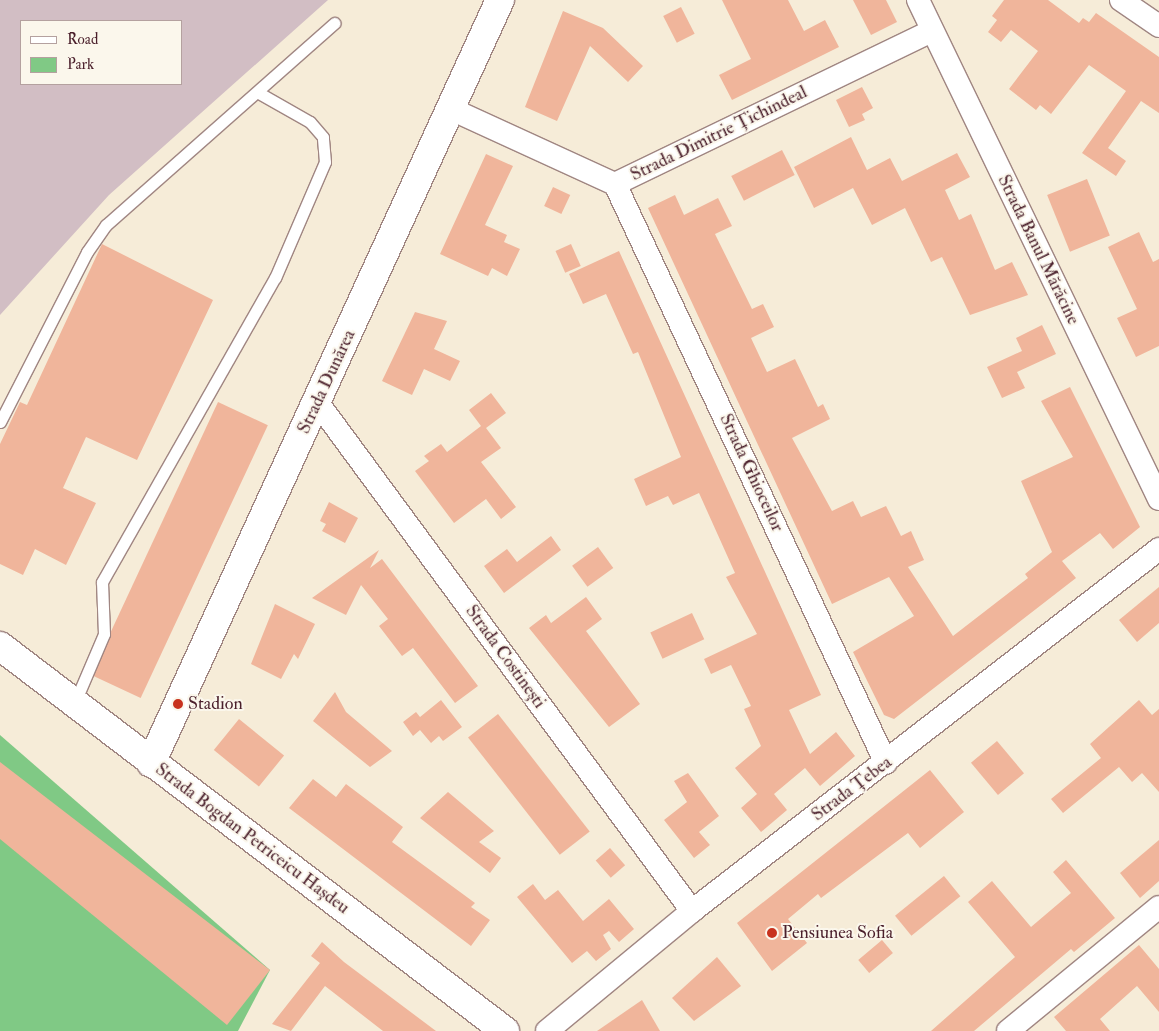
<!DOCTYPE html>
<html>
<head>
<meta charset="utf-8">
<style>
  body { margin:0 }
  #map { position:relative; width:1159px; height:1031px; overflow:hidden; background:#f6ecd8; font-family:"IM FELL Double Pica",serif }
  div>[style] { position:absolute }
  .industrial>* { inset:0; background:#d2bec4 }
  .green>* { inset:0; background:#80c985 }
  .building>* { inset:0; background:#f0b59b; transform-origin:0 0 }
  .roads { filter:drop-shadow(1px 0 #a08682) drop-shadow(-1px 0 #a08682) drop-shadow(0 1px #a08682) drop-shadow(0 -1px #a08682) }
  .service>* { height:11px; margin:-5.5px; padding:0 5.5px; transform-origin:5.5px; border-radius:5.5px; background:#fff }
  .minor>* { height:22px; margin:-11px; padding:0 11px; transform-origin:11px; border-radius:11px; background:#fff }
  .tertiary>* { height:28px; margin:-14px; padding:0 14px; transform-origin:14px; border-radius:14px; background:#fff }
  .dots>* { width:14px; height:14px; translate:-50% -50%; box-sizing:border-box; border:2px solid #fbf7ec; border-radius:50% }
  span { translate:-50% -50%; white-space:nowrap; text-align:center; line-height:1.15; -webkit-text-stroke:4px #fbf7ec; paint-order:stroke }
  .street-label { font-size:18px; color:#4a1f2b }
  .poi-label { font-size:18px; color:#4a1f2b }
  .left { translate:0 -50%; text-align:left }
  .legend { position:absolute; left:20px; top:20px; width:162px; height:65px; box-sizing:border-box; background:#fbf7ec; border:1px solid #b4a19f; margin:0; padding:6px 9px; list-style:none; font-size:15px; color:#4a1f2b }
  .legend li { display:flex; align-items:center; gap:10px; height:25px }
  .legend b { width:25px; border:1px solid #b4a19f }
</style>
</head>
<body>
<div id="map">
  <div class="industrial">
    <div style="clip-path:polygon(evenodd,0 0,328px 0,109px 195px,0 315px,0 0,21px 21px,181px 21px,181px 84px,21px 84px,21px 21px)"></div>
  </div>
  <div class="green">
    <div style="clip-path:polygon(0 735px,270px 970px,238px 1031px,0 1031px)"></div>
  </div>
  <div class="building">
    <div style="clip-path:polygon(722px 0,788px 0,804px 31px,825px 20px,839px 47px,732px 100px,719px 75px,751px 59px)"></div>
    <div style="clip-path:polygon(853px 0,886px 0,897px 22px,871px 35px)"></div>
    <div style="clip-path:polygon(1004px 0,1048px 0,1079px 23px,1083px 18px,1089px 22px,1096px 13px,1159px 57px,1159px 113px,1141px 101px,1108px 148px,1126px 161px,1116px 176px,1082px 153px,1126px 91px,1089px 65px,1051px 114px,1040px 105px,1036px 110px,1009px 89px,1038px 51px,1011px 30px,1001px 42px,988px 32px,997px 20px,992px 16px)"></div>
    <div style="left:681px;top:7px;width:30px;height:20px;rotate:63deg"></div>
    <div style="clip-path:polygon(563px 11px,603px 28px,643px 66px,628px 82px,590px 46px,557px 121px,525px 107px)"></div>
    <div style="clip-path:polygon(862px 87px,873px 108px,862px 114px,865px 120px,849px 127px,836px 100px)"></div>
    <div style="clip-path:polygon(851px 137px,867px 170px,890px 158px,902px 181px,957px 153px,970px 177px,945px 190px,959px 220px,971px 214px,995px 270px,1012px 262px,1028px 295px,970px 315px,942px 257px,931px 262px,905px 208px,872px 225px,853px 188px,814px 208px,794px 167px)"></div>
    <div style="left:782px;top:150px;width:28px;height:57px;rotate:63deg"></div>
    <div style="clip-path:polygon(486px 154px,513px 166px,485px 225px,507px 235px,504px 242px,520px 249px,507px 276px,492px 268px,488px 276px,440px 254px)"></div>
    <div style="left:1087px;top:179px;width:61px;height:43px;rotate:68deg"></div>
    <div style="left:553px;top:187px;width:19px;height:21px;rotate:25deg"></div>
    <div style="clip-path:polygon(675px 195px,684px 215px,718px 198px,732px 226px,715px 234px,752px 309px,763px 304px,774px 327px,751px 338px,767px 372px,795px 359px,818px 407px,823px 404px,830px 419px,792px 438px,832px 511px,853px 501px,861px 517px,886px 506px,901px 536px,911px 531px,924px 560px,908px 567px,953px 636px,1028px 578px,1025px 574px,1052px 552px,1021px 481px,1073px 457px,1041px 401px,1070px 387px,1140px 527px,1113px 549px,1100px 533px,1062px 561px,1076px 578px,894px 719px,884px 715px,853px 652px,914px 616px,889px 577px,832px 604px,648px 208px)"></div>
    <div style="clip-path:polygon(1139px 232px,1153px 262px,1159px 259px,1159px 346px,1136px 357px,1117px 318px,1137px 309px,1108px 247px)"></div>
    <div style="clip-path:polygon(102px 244px,213px 300px,137px 460px,86px 437px,63px 488px,96px 503px,66px 565px,35px 549px,23px 575px,0 564px,0 444px,20px 402px,27px 405px)"></div>
    <div style="left:571px;top:244px;width:24px;height:17px;rotate:66deg"></div>
    <div style="clip-path:polygon(619px 251px,821px 695px,789px 710px,810px 754px,836px 732px,855px 756px,820px 786px,805px 768px,774px 794px,787px 810px,761px 832px,741px 808px,757px 794px,735px 768px,761px 746px,744px 709px,751px 706px,731px 665px,711px 674px,704px 659px,757px 634px,726px 577px,735px 573px,699px 493px,673px 505px,668px 496px,646px 506px,634px 479px,681px 457px,638px 352px,633px 354px,606px 294px,583px 304px,569px 274px)"></div>
    <div style="clip-path:polygon(415px 312px,447px 321px,434px 349px,460px 361px,450px 381px,424px 369px,412px 395px,382px 381px)"></div>
    <div style="clip-path:polygon(1042px 325px,1056px 354px,1017px 372px,1025px 388px,1002px 398px,987px 367px,1022px 351px,1016px 338px)"></div>
    <div style="clip-path:polygon(491px 393px,506px 413px,486px 428px,501px 448px,481px 462px,516px 507px,501px 519px,486px 499px,454px 523px,415px 471px,429px 461px,424px 456px,441px 444px,447px 452px,481px 426px,469px 410px)"></div>
    <div style="left:218px;top:402px;width:55px;height:301px;rotate:25deg"></div>
    <div style="clip-path:polygon(329px 502px,358px 518px,345px 543px,322px 531px,326px 524px,320px 521px)"></div>
    <div style="clip-path:polygon(551px 536px,561px 550px,504px 593px,484px 566px,507px 549px,517px 562px)"></div>
    <div style="left:598px;top:547px;width:26px;height:32px;rotate:54deg"></div>
    <div style="clip-path:polygon(379px 550px,370px 568px,382px 559px,478px 686px,455px 703px,413px 648px,402px 656px,379px 626px,388px 619px,361px 585px,346px 615px,312px 598px)"></div>
    <div style="clip-path:polygon(1159px 587px,1159px 623px,1137px 642px,1119px 620px)"></div>
    <div style="clip-path:polygon(586px 597px,602px 619px,586px 631px,640px 704px,609px 727px,529px 628px,546px 615px,551px 623px)"></div>
    <div style="clip-path:polygon(275px 604px,315px 624px,298px 659px,294px 654px,281px 679px,251px 664px)"></div>
    <div style="left:692px;top:613px;width:29px;height:46px;rotate:65deg"></div>
    <div style="clip-path:polygon(335px 692px,346px 712px,392px 751px,370px 767px,313px 721px)"></div>
    <div style="clip-path:polygon(441px 700px,462px 727px,443px 741px,439px 736px,431px 743px,420px 730px,413px 736px,403px 722px,416px 712px,420px 717px)"></div>
    <div style="clip-path:polygon(1139px 700px,1152px 715px,1159px 709px,1159px 792px,1142px 773px,1132px 782px,1119px 767px,1063px 813px,1051px 799px,1101px 758px,1090px 744px)"></div>
    <div style="left:498px;top:714px;width:149px;height:38px;rotate:52deg"></div>
    <div style="left:239px;top:719px;width:58px;height:40px;rotate:39deg"></div>
    <div style="left:997px;top:741px;width:42px;height:34px;rotate:50deg"></div>
    <div style="clip-path:polygon(0 762px,270px 970px,227px 1025px,0 839px)"></div>
    <div style="clip-path:polygon(930px 770px,964px 812px,920px 848px,908px 833px,821px 898px,818px 894px,788px 919px,807px 943px,772px 971px,737px 923px)"></div>
    <div style="clip-path:polygon(688px 773px,719px 816px,699px 832px,710px 845px,694px 858px,664px 820px,687px 802px,674px 781px)"></div>
    <div style="clip-path:polygon(313px 779px,336px 797px,346px 784px,403px 827px,392px 842px,475px 903px,471px 907px,490px 920px,471px 946px,289px 808px)"></div>
    <div style="clip-path:polygon(448px 792px,494px 831px,479px 842px,501px 858px,490px 873px,420px 818px)"></div>
    <div style="clip-path:polygon(1159px 840px,1159px 881px,1140px 898px,1120px 873px)"></div>
    <div style="left:610px;top:848px;width:23px;height:19px;rotate:49deg"></div>
    <div style="clip-path:polygon(1066px 860px,1115px 918px,1074px 952px,1071px 949px,974px 1031px,931px 1031px,1015px 957px,968px 902px,992px 881px,1031px 927px,1071px 893px,1053px 872px)"></div>
    <div style="left:944px;top:876px;width:26px;height:63px;rotate:51deg"></div>
    <div style="clip-path:polygon(533px 884px,545px 900px,558px 890px,583px 921px,609px 899px,634px 929px,619px 942px,609px 931px,603px 935px,611px 949px,596px 961px,587px 951px,572px 963px,517px 897px)"></div>
    <div style="left:882px;top:940px;width:17px;height:31px;rotate:50deg"></div>
    <div style="clip-path:polygon(322px 942px,344px 962px,436px 1031px,383px 1031px,325px 986px,291px 1031px,272px 1024px,320px 963px,311px 956px)"></div>
    <div style="clip-path:polygon(1139px 945px,1159px 969px,1159px 1012px,1137px 986px,1100px 1019px,1110px 1031px,1066px 1031px,1054px 1017px)"></div>
    <div style="clip-path:polygon(717px 957px,741px 986px,694px 1021px,672px 998px)"></div>
    <div style="clip-path:polygon(642px 1000px,660px 1031px,597px 1031px)"></div>
  </div>
  <div class="roads">
    <div class="service">
      <div style="left:0;top:422px;width:191px;rotate:-62.9deg"></div>
      <div style="left:87px;top:252px;width:33px;rotate:-55deg"></div>
      <div style="left:106px;top:225px;width:305px;rotate:-41.5deg"></div>
      <div style="left:75px;top:702px;width:74px;rotate:-66.9deg"></div>
      <div style="left:104px;top:634px;width:52px;rotate:-92.2deg"></div>
      <div style="left:102px;top:582px;width:350px;rotate:-60.4deg"></div>
      <div style="left:275px;top:278px;width:126px;rotate:-66.7deg"></div>
      <div style="left:325px;top:162px;width:25px;rotate:-95deg"></div>
      <div style="left:323px;top:137px;width:20px;rotate:-131deg"></div>
      <div style="left:310px;top:122px;width:59px;rotate:-150.4deg"></div>
    </div>
    <div class="minor">
      <div style="left:918px;top:0;width:554px;rotate:64.22deg"></div>
      <div style="left:1121px;top:0;width:46px;rotate:34.4deg"></div>
      <div style="left:451px;top:109px;width:180px;rotate:24.6deg"></div>
      <div style="left:615px;top:184px;width:352px;rotate:-25.8deg"></div>
      <div style="left:615px;top:184px;width:639px;rotate:64.92deg"></div>
      <div style="left:318px;top:403px;width:631px;rotate:53.64deg"></div>
      <div style="left:547px;top:1031px;width:188px;rotate:-39.6deg"></div>
      <div style="left:692px;top:911px;width:591px;rotate:-37.78deg"></div>
      <div style="left:1008px;top:1031px;width:195px;rotate:-39.4deg"></div>
    </div>
    <div class="tertiary">
      <div style="left:0;top:646px;width:635px;rotate:37.32deg"></div>
      <div style="left:151px;top:763px;width:839px;rotate:-65.42deg"></div>
    </div>
  </div>
  <div class="dots">
    <div style="left:178px;top:704px;background:#c8321e"></div>
    <div style="left:772px;top:933px;background:#c8321e"></div>
  </div>
  <div class="street-label">
    <span style="left:719px;top:134px;rotate:-26deg">Strada Dimitrie Țichindeal</span>
    <span style="left:1038px;top:250px;rotate:64deg">Strada Banul Mărăcine</span>
    <span style="left:327px;top:382px;rotate:-65deg">Strada Dunărea</span>
    <span style="left:751px;top:473px;rotate:65deg">Strada Ghioceilor</span>
    <span style="left:505px;top:657px;rotate:54deg">Strada Costinești</span>
    <span style="left:852px;top:789px;rotate:-37deg">Strada Țebea</span>
    <span style="left:252px;top:839px;rotate:37deg">Strada Bogdan Petriceicu Hașdeu</span>
  </div>
  <div class="poi-label">
    <span class="left" style="left:188px;top:704px">Stadion</span>
    <span class="left" style="left:782px;top:933px">Pensiunea Sofia</span>
  </div>
  <ul class="legend">
  <li><b style="height:6px;background:#fff"></b>Road</li>
  <li><b style="height:14px;background:#80c985"></b>Park</li>
  </ul>
</div>
</body>
</html>
